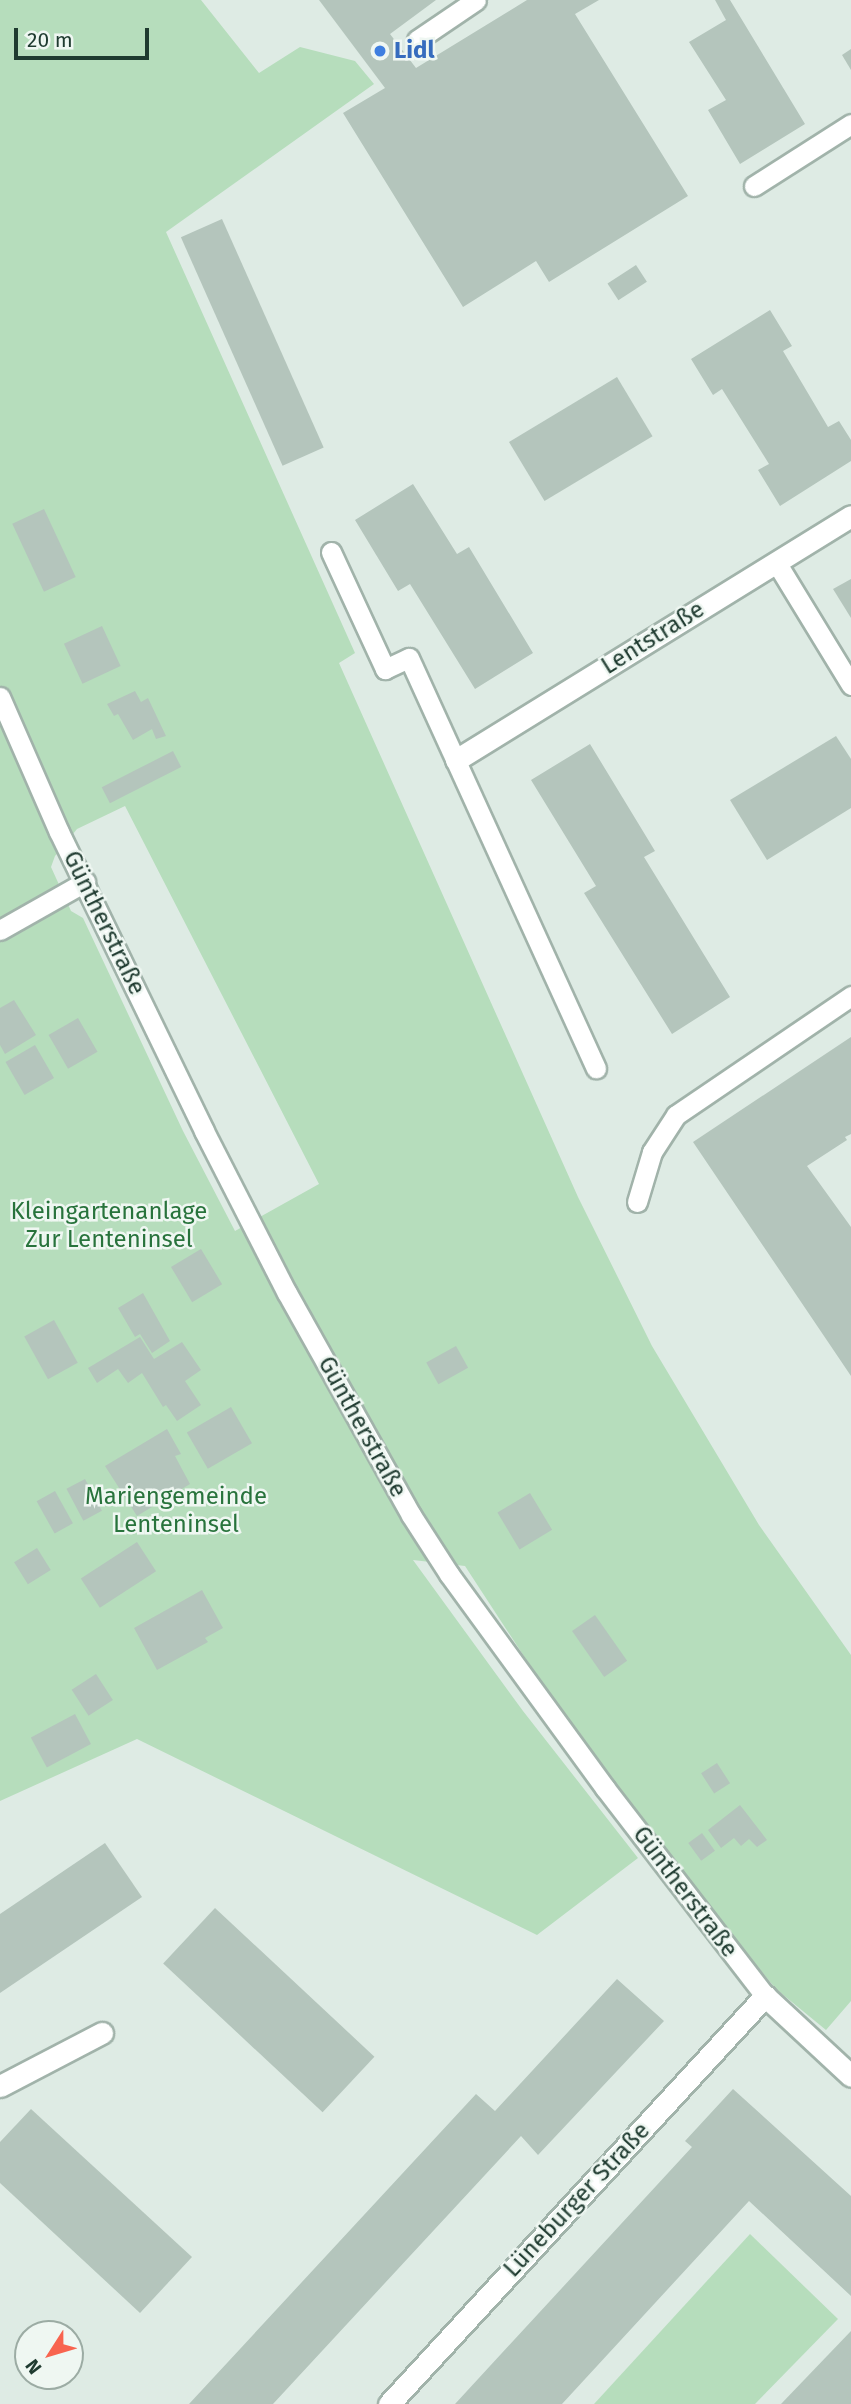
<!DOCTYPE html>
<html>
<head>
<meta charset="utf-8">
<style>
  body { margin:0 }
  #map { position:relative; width:851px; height:2404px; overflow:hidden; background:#deebe4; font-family:"Fira Sans",sans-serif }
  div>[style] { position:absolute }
  .green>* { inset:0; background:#b6ddbc }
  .building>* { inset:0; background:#b4c5bc; transform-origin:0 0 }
  .roads { filter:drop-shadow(2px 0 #a1b3aa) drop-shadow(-2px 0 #a1b3aa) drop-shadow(0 2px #a1b3aa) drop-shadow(0 -2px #a1b3aa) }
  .lane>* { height:19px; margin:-9.5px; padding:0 9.5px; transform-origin:9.5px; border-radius:9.5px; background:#fff }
  .street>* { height:21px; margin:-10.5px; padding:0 10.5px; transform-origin:10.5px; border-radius:10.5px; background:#fff }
  .dots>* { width:19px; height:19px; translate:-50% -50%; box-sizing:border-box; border:4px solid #eff7f2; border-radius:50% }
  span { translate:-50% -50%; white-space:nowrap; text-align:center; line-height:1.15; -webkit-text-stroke:5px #eff7f2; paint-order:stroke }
  .shop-label { font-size:24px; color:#366cbe; font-weight:700 }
  .left { translate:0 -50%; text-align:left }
  .street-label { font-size:24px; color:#1f3b30 }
  .park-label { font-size:24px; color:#28733c }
  .north { position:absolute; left:14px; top:2320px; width:70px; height:70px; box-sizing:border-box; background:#eff7f2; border:2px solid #9caca4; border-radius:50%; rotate:233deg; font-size:19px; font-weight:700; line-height:28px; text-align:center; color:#1f3b30 }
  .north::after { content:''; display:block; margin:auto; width:24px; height:32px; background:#f8644f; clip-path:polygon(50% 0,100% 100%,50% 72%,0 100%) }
  .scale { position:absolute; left:14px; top:28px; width:135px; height:32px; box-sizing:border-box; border:4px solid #1f3b30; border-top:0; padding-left:9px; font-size:21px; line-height:24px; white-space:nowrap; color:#1f3b30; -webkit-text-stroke:5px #eff7f2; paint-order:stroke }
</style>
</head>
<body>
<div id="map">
  <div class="green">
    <div style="clip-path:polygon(evenodd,0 0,201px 0,259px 73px,300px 47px,355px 61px,374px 84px,166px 232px,355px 653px,339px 663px,578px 1197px,652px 1346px,759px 1525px,851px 1655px,851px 2001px,826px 2030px,776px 1989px,657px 1844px,544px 1687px,465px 1566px,413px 1560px,523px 1711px,638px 1858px,537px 1935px,137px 1739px,0 1801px,0 0,125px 806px,319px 1184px,235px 1231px,183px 1131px,83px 918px,71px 911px,51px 867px,55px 856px,77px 829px,125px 806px)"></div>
    <div style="clip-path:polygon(750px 2234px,838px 2319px,755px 2404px,594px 2404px)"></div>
  </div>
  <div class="building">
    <div style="clip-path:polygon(319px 0,436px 0,390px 34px,416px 68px,527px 0,599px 0,575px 14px,688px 196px,549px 282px,536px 261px,463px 307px,343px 113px,385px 88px)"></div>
    <div style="clip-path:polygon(715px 0,730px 0,805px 124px,740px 164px,708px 110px,726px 100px,689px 42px,726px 20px)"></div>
    <div style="clip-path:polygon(851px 49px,851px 70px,842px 55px)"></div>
    <div style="left:222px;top:219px;width:250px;height:45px;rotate:66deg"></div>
    <div style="left:636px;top:265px;width:20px;height:34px;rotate:57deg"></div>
    <div style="clip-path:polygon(770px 310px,792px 346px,783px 351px,828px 427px,839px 421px,851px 440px,851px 461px,780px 506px,758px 470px,769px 464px,722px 389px,713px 395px,691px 359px)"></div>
    <div style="left:617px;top:377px;width:69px;height:126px;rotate:59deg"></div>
    <div style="clip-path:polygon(413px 484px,457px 554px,469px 547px,533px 653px,475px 689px,410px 584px,398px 591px,355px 520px)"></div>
    <div style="left:44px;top:509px;width:75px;height:35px;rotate:65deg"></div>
    <div style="clip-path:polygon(851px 579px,851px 618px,833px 589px)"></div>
    <div style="left:102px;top:626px;width:44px;height:42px;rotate:65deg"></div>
    <div style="clip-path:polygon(135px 691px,141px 702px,148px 698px,166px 736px,156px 739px,152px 729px,133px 740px,118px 714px,114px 716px,107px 704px)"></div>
    <div style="clip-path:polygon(836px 736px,851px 759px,851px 808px,767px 860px,730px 800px)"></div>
    <div style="clip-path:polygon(590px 744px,655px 851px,644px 857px,730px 997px,672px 1034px,584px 893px,596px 886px,531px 780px)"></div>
    <div style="left:173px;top:751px;width:18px;height:80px;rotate:63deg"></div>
    <div style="clip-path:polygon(14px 1000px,36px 1035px,5px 1054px,0 1045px,0 1008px)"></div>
    <div style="left:78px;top:1018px;width:39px;height:34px;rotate:60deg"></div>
    <div style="clip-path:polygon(851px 1037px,851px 1134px,845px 1137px,847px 1140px,807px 1166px,851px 1227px,851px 1376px,693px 1142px)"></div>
    <div style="left:35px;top:1045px;width:38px;height:34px;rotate:60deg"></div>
    <div style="left:201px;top:1249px;width:41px;height:35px;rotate:59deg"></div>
    <div style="clip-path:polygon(143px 1293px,170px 1341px,152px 1353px,140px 1334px,135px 1337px,118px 1308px)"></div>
    <div style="left:54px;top:1320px;width:49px;height:34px;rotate:61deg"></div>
    <div style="clip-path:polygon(140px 1337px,154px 1359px,182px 1342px,201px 1370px,185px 1381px,201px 1405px,177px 1421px,166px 1405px,163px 1407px,142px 1373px,128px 1383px,118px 1369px,97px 1383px,88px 1368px)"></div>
    <div style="left:456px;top:1346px;width:25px;height:34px;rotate:61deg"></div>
    <div style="left:231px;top:1407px;width:42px;height:51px;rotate:60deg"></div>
    <div style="clip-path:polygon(167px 1429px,181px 1454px,175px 1456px,190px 1484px,137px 1516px,105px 1466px)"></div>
    <div style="left:85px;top:1479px;width:36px;height:21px;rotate:62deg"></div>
    <div style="left:55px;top:1491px;width:37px;height:21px;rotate:61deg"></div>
    <div style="left:530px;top:1493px;width:43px;height:38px;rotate:59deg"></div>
    <div style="left:137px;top:1542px;width:35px;height:67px;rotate:57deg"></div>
    <div style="left:37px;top:1548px;width:26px;height:27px;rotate:58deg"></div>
    <div style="clip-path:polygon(202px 1590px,223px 1628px,205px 1638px,208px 1642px,157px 1670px,134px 1628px)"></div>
    <div style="left:595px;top:1615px;width:56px;height:28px;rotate:55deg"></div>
    <div style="left:96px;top:1674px;width:31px;height:29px;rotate:57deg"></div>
    <div style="left:75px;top:1714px;width:34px;height:50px;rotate:62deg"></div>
    <div style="left:717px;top:1763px;width:24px;height:19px;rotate:57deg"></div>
    <div style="clip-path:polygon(740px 1805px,767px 1840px,757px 1847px,749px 1839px,741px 1846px,734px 1838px,721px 1848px,708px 1830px)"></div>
    <div style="left:702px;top:1833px;width:22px;height:17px;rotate:54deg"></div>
    <div style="clip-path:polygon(105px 1843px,142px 1897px,0 1993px,0 1914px)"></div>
    <div style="left:215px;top:1908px;width:218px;height:76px;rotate:43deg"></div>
    <div style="clip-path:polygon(617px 1979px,664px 2021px,538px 2155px,521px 2136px,273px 2404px,189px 2404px,476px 2094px,495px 2111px)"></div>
    <div style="clip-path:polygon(733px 2089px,851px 2196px,851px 2296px,749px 2201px,562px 2404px,455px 2404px,692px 2147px,685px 2141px)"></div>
    <div style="clip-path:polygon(31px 2109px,192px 2257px,140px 2313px,0 2183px,0 2142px)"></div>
    <div style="clip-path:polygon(851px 2331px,851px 2404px,781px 2404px)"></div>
  </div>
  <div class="roads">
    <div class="lane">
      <div style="left:417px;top:40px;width:71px;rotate:-34.1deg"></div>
      <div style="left:754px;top:186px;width:115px;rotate:-32.6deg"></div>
      <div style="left:331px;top:552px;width:129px;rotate:65.2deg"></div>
      <div style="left:385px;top:669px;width:26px;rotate:-25deg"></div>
      <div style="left:409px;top:658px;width:451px;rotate:65.5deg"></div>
      <div style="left:776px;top:562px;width:144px;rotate:58.6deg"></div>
      <div style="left:0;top:697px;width:147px;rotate:66.4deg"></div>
      <div style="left:59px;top:832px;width:332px;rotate:64.1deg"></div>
      <div style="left:204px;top:1131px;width:182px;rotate:62.9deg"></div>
      <div style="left:287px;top:1293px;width:254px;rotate:60.8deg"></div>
      <div style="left:411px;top:1515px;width:70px;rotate:57.2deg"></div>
      <div style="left:449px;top:1574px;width:265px;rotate:53.9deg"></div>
      <div style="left:605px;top:1788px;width:262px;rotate:52.4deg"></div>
      <div style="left:0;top:930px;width:98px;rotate:-29.5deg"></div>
      <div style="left:637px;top:1202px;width:52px;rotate:-73.3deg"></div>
      <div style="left:652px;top:1152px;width:44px;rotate:-57deg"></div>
      <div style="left:676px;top:1115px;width:212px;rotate:-34.2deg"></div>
    </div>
    <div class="street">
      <div style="left:456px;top:760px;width:464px;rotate:-31.7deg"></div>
      <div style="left:0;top:2086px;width:115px;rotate:-27.5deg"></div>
      <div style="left:389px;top:2404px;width:555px;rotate:-47.34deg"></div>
      <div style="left:765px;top:1996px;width:117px;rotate:42.9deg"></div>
    </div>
  </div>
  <div class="dots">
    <div style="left:380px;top:51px;background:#3f7fe0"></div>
  </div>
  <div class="shop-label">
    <span class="left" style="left:394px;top:51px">Lidl</span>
  </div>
  <div class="street-label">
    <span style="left:653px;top:638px;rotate:-32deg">Lentstraße</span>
    <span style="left:104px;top:923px;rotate:64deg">Güntherstraße</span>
    <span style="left:362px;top:1427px;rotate:61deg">Güntherstraße</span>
    <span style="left:685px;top:1892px;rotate:53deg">Güntherstraße</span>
    <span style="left:577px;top:2200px;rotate:-47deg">Lüneburger Straße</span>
  </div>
  <div class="park-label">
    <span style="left:109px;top:1226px">Kleingartenanlage<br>Zur Lenteninsel</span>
    <span style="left:176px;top:1511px">Mariengemeinde<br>Lenteninsel</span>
  </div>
  <div class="north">N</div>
  <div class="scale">20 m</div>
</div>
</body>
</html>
